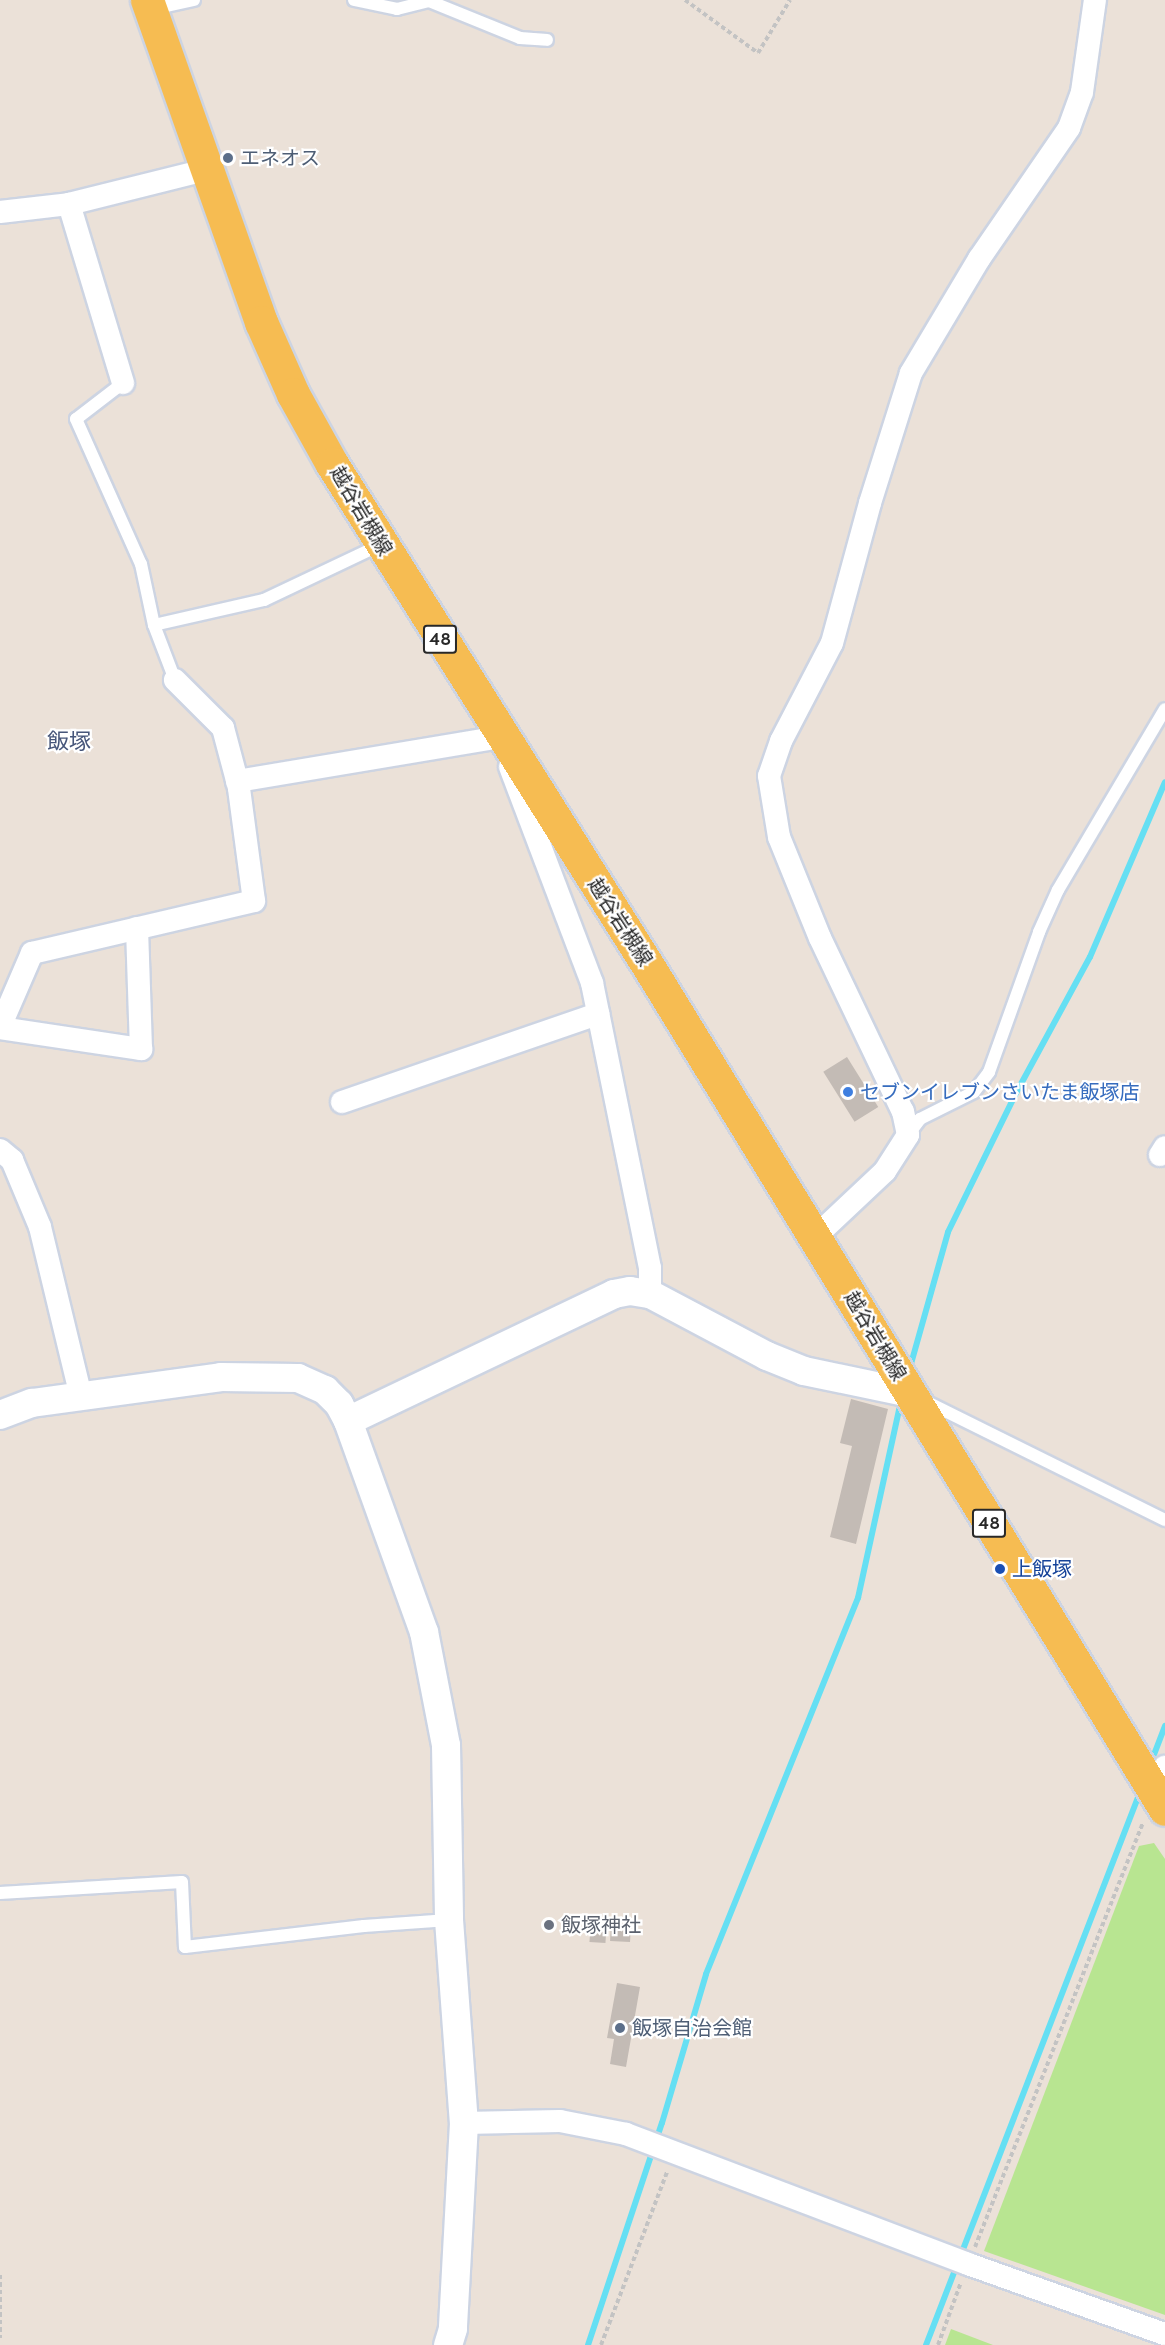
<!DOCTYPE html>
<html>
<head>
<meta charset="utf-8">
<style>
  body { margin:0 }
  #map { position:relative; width:1165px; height:2345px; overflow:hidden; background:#ebe1d8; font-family:Cabin,"Noto Sans JP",sans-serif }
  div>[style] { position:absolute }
  .green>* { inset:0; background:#b8e591 }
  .stream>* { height:6px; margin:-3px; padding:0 3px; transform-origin:3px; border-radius:3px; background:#65dff3 }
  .building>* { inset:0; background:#c3bbb5; transform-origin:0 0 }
  .path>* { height:4px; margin-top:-2px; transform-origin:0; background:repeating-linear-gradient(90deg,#c3c3c3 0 4.5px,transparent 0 7.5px) }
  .roads { filter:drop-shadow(2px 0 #cdd4e2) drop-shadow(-2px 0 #cdd4e2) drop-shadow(0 2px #cdd4e2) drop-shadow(0 -2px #cdd4e2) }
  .service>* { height:12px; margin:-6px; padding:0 6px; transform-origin:6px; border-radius:6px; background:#fff }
  .minor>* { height:22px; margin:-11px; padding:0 11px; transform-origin:11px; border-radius:11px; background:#fff }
  .tertiary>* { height:28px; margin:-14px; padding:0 14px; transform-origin:14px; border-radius:14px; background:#fff }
  .primary>* { height:33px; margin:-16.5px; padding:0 16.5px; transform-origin:16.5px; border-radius:16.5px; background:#f6bc52 }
  .dots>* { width:16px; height:16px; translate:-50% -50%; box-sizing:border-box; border:3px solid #fff; border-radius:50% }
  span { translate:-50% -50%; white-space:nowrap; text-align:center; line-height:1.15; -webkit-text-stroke:4.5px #fff; paint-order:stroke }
  .shield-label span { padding:2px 4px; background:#fff; border:2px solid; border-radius:4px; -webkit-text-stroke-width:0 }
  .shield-label { font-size:18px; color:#282828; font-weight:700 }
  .service-label { font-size:20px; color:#4e5e75 }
  .left { translate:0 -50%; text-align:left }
  .street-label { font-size:20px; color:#282828 }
  .shop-label { font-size:20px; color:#366cbe }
  .transit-label { font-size:20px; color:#164399 }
  .worship-label { font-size:20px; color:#5b616d }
  .quarter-label { font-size:22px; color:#47567a }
</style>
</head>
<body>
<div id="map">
  <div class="green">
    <div style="clip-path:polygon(1154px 1843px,1165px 1859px,1165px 2315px,984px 2251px,1139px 1846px)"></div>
    <div style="clip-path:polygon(951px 2329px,993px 2345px,945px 2345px)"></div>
  </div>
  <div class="stream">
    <div style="left:909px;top:1371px;width:144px;rotate:-74.3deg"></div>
    <div style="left:948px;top:1232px;width:153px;rotate:-63.9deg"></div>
    <div style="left:1015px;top:1095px;width:157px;rotate:-61.5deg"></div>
    <div style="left:1090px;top:957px;width:190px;rotate:-66.8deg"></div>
    <div style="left:1150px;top:1765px;width:42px;rotate:-69deg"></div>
    <div style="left:588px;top:2345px;width:234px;rotate:-71.6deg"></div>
    <div style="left:662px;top:2123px;width:155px;rotate:-73.5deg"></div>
    <div style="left:706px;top:1974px;width:406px;rotate:-68deg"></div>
    <div style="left:858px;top:1598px;width:202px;rotate:-77.7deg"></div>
    <div style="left:926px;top:2345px;width:593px;rotate:-68.84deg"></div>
  </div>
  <div class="building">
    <div style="left:847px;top:1057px;width:59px;height:28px;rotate:58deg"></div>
    <div style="clip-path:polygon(851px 1399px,888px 1409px,856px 1544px,830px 1537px,852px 1446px,840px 1443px)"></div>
    <div style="left:591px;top:1920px;width:16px;height:22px;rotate:4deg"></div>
    <div style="left:611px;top:1923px;width:20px;height:18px;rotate:3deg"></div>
    <div style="clip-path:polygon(617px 1983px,640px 1987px,626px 2067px,610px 2064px,614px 2039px,607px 2038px)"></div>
  </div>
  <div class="path">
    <div style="left:685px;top:0;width:90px;rotate:36deg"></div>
    <div style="left:758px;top:53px;width:62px;rotate:-58.9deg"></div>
    <div style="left:975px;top:2247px;width:457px;rotate:-68.4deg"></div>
    <div style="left:0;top:2275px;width:63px;rotate:90deg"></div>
    <div style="left:601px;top:2345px;width:187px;rotate:-69.1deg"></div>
    <div style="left:938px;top:2345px;width:67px;rotate:-69.9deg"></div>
  </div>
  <div class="roads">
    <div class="service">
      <div style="left:354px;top:0;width:44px;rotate:11.8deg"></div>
      <div style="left:397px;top:9px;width:33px;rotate:-14deg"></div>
      <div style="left:429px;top:1px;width:98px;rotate:22.1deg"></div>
      <div style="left:520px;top:38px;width:27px;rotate:4deg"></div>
      <div style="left:153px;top:9px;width:42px;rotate:-12.4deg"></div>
      <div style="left:123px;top:383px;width:59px;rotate:142.5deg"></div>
      <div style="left:76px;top:419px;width:159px;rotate:65.9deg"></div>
      <div style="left:141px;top:564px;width:62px;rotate:78deg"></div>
      <div style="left:154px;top:625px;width:59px;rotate:69.1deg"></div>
      <div style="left:154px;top:625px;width:113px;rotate:-12.8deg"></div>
      <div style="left:264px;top:600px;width:128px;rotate:-25.4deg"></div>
      <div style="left:908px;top:1135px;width:20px;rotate:-53deg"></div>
      <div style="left:920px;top:1119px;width:60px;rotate:-26.6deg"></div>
      <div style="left:974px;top:1092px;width:25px;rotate:-53deg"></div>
      <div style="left:989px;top:1072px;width:149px;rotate:-70.3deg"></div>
      <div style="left:1039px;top:932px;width:46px;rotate:-65.7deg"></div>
      <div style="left:1058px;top:890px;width:210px;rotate:-59.4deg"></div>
      <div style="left:923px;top:1400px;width:270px;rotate:26.4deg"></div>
      <div style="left:0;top:1893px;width:182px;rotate:-3.5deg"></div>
      <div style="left:182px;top:1882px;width:65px;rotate:87.4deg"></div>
      <div style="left:185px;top:1947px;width:180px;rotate:-6.7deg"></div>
      <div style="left:364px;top:1926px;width:85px;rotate:-4deg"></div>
    </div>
    <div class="minor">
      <div style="left:69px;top:204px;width:187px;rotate:73.2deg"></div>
      <div style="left:0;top:212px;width:69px;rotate:-6.6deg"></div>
      <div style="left:69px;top:204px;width:144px;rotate:-14deg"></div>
      <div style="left:510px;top:767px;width:231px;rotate:69.2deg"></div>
      <div style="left:592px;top:983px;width:291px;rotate:78.5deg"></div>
      <div style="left:650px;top:1268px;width:26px;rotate:90deg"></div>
      <div style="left:237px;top:781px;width:266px;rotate:-9.5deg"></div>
      <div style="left:0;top:1027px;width:81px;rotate:-66.6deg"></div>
      <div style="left:32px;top:953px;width:228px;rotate:-13.2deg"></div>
      <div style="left:254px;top:901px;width:114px;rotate:-97.6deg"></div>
      <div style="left:239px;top:788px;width:62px;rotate:-104.9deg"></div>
      <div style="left:223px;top:728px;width:68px;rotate:-135deg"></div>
      <div style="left:0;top:1028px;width:143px;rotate:8.5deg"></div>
      <div style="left:141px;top:1049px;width:121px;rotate:-91.9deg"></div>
      <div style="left:342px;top:1102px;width:271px;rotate:-19deg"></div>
      <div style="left:0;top:1150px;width:16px;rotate:40deg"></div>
      <div style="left:12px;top:1160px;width:73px;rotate:67.3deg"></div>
      <div style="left:40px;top:1227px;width:175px;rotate:76.4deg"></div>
      <div style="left:1160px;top:1155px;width:9px;rotate:-58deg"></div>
      <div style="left:815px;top:1237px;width:96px;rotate:-43.3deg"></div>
      <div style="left:885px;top:1171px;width:43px;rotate:-57.4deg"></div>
      <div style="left:908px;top:1135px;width:24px;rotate:-102deg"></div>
      <div style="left:903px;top:1112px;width:193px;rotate:-115.5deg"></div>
      <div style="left:820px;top:938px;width:109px;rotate:-112.1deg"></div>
      <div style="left:779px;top:837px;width:62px;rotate:-99.3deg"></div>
      <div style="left:769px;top:776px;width:37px;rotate:-71deg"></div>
      <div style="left:781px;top:741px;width:110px;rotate:-62.5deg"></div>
      <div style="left:832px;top:643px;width:145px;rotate:-74.8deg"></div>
      <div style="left:870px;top:503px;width:136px;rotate:-72.5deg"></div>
      <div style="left:911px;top:373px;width:133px;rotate:-59.2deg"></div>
      <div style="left:979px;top:259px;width:159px;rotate:-55.5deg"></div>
      <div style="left:1069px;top:128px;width:38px;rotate:-70deg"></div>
      <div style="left:1082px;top:92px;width:93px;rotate:-82deg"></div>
      <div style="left:1155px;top:1794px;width:29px;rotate:-70deg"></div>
      <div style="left:464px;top:2123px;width:96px;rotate:-1.2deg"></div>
      <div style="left:560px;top:2121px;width:67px;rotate:11.1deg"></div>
      <div style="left:626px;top:2134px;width:366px;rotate:20.8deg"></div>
      <div style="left:968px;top:2264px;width:209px;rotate:19.6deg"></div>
    </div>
    <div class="tertiary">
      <div style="left:0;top:1415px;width:34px;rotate:-21deg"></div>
      <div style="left:32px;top:1403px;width:191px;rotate:-7.8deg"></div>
      <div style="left:221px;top:1377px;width:77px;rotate:0.7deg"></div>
      <div style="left:298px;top:1378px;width:30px;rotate:24deg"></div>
      <div style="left:325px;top:1390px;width:20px;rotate:45deg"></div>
      <div style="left:339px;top:1404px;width:19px;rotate:62deg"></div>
      <div style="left:348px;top:1421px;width:224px;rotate:70.2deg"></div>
      <div style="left:424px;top:1632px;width:115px;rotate:79deg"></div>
      <div style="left:446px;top:1745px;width:175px;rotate:89deg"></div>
      <div style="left:449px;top:1920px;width:204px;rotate:85.8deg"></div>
      <div style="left:464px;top:2123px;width:206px;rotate:93.1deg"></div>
      <div style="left:453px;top:2329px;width:17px;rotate:107deg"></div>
      <div style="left:348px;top:1421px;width:295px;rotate:-25.5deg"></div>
      <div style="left:614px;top:1294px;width:16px;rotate:-11deg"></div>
      <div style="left:630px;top:1291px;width:20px;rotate:9deg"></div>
      <div style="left:650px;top:1294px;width:132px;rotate:27.9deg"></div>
      <div style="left:767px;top:1356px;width:40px;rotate:22deg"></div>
      <div style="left:804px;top:1371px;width:107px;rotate:11.8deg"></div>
    </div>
    <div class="primary">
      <div style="left:147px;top:0;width:342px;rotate:70.5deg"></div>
      <div style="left:261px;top:322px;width:79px;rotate:66deg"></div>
      <div style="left:293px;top:394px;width:80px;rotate:60.9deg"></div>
      <div style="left:332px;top:464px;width:597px;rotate:57.8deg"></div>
      <div style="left:650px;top:969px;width:985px;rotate:58.49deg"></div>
    </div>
  </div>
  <div class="dots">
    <div style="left:228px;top:158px;background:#5c6f8a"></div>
    <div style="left:848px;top:1092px;background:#3f7fe0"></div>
    <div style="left:1000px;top:1569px;background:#1a4fb4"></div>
    <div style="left:549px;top:1925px;background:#6b7280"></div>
    <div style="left:620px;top:2028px;background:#5c6f8a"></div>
  </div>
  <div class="shield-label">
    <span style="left:440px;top:639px">48</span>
    <span style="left:989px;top:1523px">48</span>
  </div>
  <div class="service-label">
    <span class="left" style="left:240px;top:158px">エネオス</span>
    <span class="left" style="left:632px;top:2028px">飯塚自治会館</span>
  </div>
  <div class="street-label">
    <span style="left:361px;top:511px;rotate:59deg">越谷岩槻線</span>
    <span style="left:620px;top:922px;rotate:57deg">越谷岩槻線</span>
    <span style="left:875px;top:1336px;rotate:59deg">越谷岩槻線</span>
  </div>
  <div class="shop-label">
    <span class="left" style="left:860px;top:1092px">セブンイレブンさいたま飯塚店</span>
  </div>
  <div class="transit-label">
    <span class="left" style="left:1012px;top:1569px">上飯塚</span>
  </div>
  <div class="worship-label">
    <span class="left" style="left:561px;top:1925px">飯塚神社</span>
  </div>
  <div class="quarter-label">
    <span style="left:69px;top:742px">飯塚</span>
  </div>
</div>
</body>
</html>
